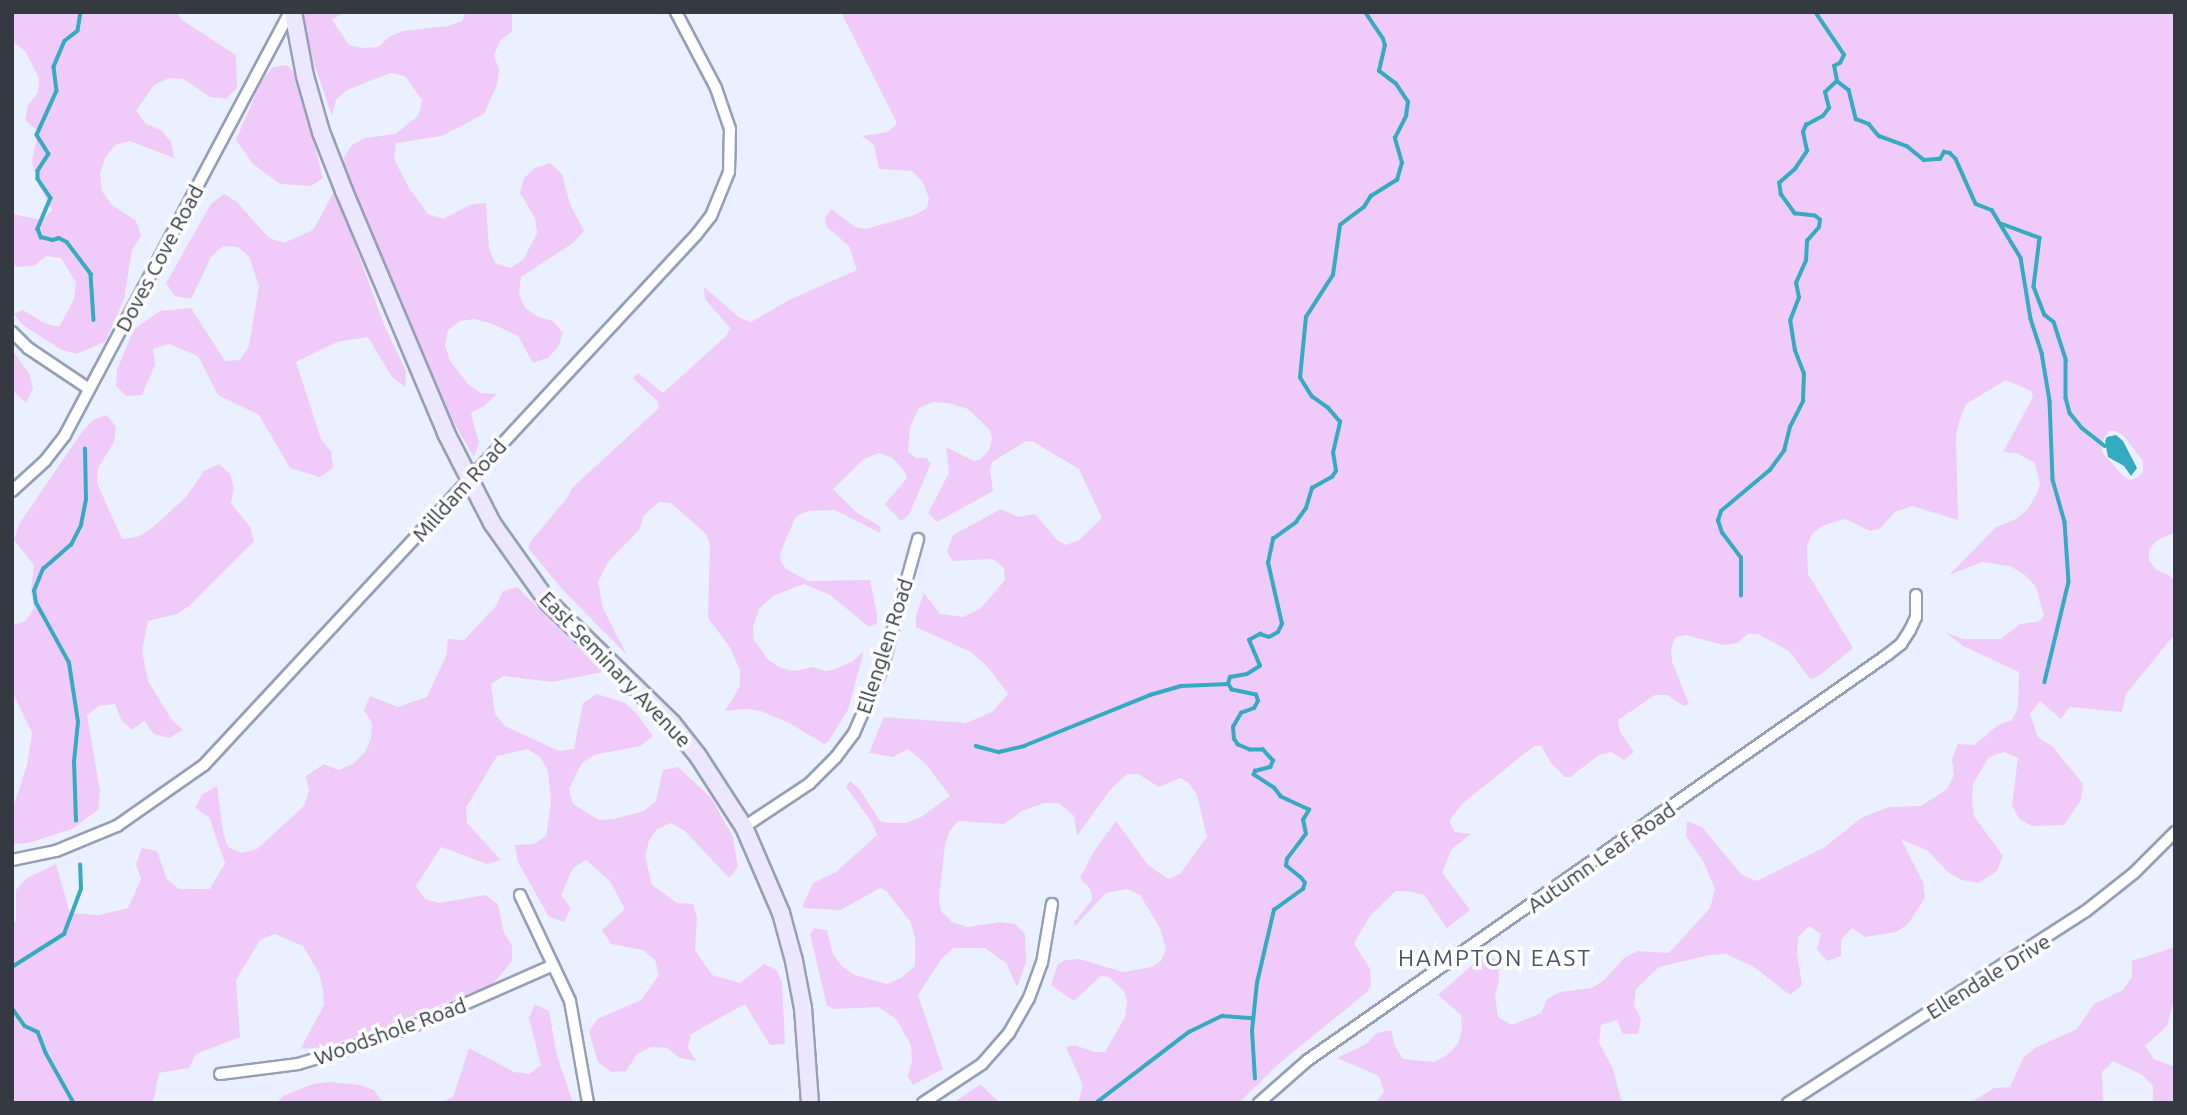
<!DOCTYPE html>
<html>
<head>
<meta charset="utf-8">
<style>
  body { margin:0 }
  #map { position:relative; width:2187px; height:1115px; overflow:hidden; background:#eaf0ff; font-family:Ubuntu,sans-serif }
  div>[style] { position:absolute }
  .green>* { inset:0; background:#f0cbfa }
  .water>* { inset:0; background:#35abc1 }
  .stream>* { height:3.5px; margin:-1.75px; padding:0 1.75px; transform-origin:1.75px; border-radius:1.75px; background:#35abc1 }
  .roads { filter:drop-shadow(2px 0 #959fb5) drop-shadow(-2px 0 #959fb5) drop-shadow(0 2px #959fb5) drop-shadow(0 -2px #959fb5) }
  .street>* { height:10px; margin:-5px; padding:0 5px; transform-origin:5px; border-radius:5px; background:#fff }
  .secondary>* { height:16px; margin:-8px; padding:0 8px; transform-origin:8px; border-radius:8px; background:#ece7fd }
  span { translate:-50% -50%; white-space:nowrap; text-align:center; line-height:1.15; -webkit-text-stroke:7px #fefefe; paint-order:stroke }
  .street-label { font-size:21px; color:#343942 }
  .neighbourhood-label { font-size:23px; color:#4b5368; letter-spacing:2px }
  .frame { position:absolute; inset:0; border:14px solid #343942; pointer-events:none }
</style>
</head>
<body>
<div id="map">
  <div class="green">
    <div style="clip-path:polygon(38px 12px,176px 12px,182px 20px,236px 55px,237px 88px,226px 99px,210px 97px,184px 79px,169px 78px,154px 85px,136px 111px,146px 124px,161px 130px,171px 142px,174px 158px,130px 141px,115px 145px,105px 158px,100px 174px,102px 191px,111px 204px,136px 221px,141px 236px,132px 250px,124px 299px,105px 342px,76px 354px,62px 350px,23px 325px,14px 314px,23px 310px,44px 323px,59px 327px,74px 299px,76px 283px,61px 258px,46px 256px,34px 266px,17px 267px,12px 262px,12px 214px,42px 220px,52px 210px,38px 183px,32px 162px,38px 131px,25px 120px,28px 105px,38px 93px,39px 78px,25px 51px,12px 41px,12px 13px)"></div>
    <div style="clip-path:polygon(302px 12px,344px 12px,332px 20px,349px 45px,363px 48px,378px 47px,389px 37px,403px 31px,448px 26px,462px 21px,466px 12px,511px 12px,512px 15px,512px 31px,500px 41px,494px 55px,499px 70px,497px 85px,484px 114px,442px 136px,396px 143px,394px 159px,409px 188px,428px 214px,443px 219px,470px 205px,486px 203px,489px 249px,495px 263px,510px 268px,523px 260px,537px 233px,535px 218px,520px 193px,524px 178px,535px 168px,550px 163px,562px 174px,570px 204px,584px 231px,573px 243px,521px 277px,519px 293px,525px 308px,538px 317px,553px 321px,563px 333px,558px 347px,548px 358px,533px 363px,518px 336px,490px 323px,475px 319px,460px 321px,448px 330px,445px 345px,450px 361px,469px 385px,481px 393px,497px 394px,484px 406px,471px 413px,479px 443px,474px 457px,442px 403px,345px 172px,344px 157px,352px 145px,365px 138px,395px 134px,419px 115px,422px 100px,405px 76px,390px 73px,347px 90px,336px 100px,332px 116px,306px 40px)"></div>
    <div style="clip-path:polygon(evenodd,841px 12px,2175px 12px,2175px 532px,2156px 541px,2149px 550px,2149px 560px,2156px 570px,2169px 575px,2174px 581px,2175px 634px,2126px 694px,2122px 712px,2070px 707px,2061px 719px,2040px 701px,2030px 714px,2038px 737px,2053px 747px,2083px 784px,2081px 800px,2064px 825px,2032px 826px,2019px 819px,2012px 805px,2018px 758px,2004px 752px,1989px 757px,1973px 784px,1972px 800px,1974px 816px,2003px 856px,1997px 871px,1978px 883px,1962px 880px,1948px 872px,1928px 851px,1901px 839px,1923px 882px,1925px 898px,1908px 924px,1896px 932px,1865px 937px,1852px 928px,1841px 940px,1841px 956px,1827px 961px,1817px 949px,1821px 934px,1809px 926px,1798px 937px,1797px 953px,1802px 985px,1790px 995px,1754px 967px,1726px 954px,1710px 955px,1659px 967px,1636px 989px,1634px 1005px,1641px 1019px,1638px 1034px,1623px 1034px,1617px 1020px,1601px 1025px,1599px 1042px,1613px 1069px,1622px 1103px,1376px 1103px,1384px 1091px,1379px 1076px,1337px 1058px,1366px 1044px,1377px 1033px,1391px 1030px,1395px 1046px,1403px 1059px,1434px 1062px,1447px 1055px,1458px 1044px,1462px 1030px,1461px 1015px,1438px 995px,1487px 952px,1498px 962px,1499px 980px,1495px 996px,1498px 1017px,1512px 1025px,1541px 1013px,1547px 999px,1560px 992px,1592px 988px,1604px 980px,1624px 958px,1638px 951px,1669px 953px,1710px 908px,1715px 889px,1703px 861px,1686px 836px,1687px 821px,1702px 827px,1742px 875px,1757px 881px,1825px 847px,1861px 818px,1889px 807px,1921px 806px,1947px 789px,1954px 775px,1952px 760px,1958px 744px,1974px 745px,1998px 725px,2012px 720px,2018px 708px,2019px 672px,1963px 646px,1945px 632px,1963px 639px,2001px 639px,2020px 624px,2040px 621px,2044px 616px,2036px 587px,2025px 575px,2010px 566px,1982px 562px,1949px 575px,1996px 527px,2016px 519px,2028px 509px,2037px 493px,2040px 484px,2035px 463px,2017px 453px,2003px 452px,2033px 397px,2031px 391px,2006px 380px,1966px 404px,1959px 422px,1956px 436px,1958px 520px,1912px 506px,1895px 512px,1879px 529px,1870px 531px,1845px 519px,1822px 526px,1812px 534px,1807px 546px,1808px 574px,1853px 648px,1819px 676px,1810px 679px,1789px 651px,1758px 634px,1748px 634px,1737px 643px,1723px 645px,1686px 635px,1676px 637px,1671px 648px,1672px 662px,1689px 704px,1684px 706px,1667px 695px,1655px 695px,1618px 720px,1620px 732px,1634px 752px,1624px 760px,1611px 752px,1599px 755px,1570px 777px,1565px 777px,1551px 763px,1541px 746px,1534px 746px,1463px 803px,1449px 821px,1455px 832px,1471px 834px,1452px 849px,1442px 872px,1470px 910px,1447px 928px,1424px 895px,1407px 891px,1396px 891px,1390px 896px,1370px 916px,1354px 943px,1370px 969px,1371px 985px,1367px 992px,1276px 1066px,1239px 1103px,1078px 1103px,1083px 1085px,1066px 1047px,1075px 1045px,1094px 1052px,1105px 1052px,1125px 1017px,1127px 1000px,1124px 991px,1109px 977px,1101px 976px,1074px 1001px,1051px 985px,1058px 964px,1066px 960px,1079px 959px,1123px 972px,1152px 967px,1161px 961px,1166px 949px,1160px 928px,1140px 895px,1127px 889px,1106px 893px,1075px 926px,1074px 922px,1092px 900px,1091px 890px,1080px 878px,1094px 851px,1116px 821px,1148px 865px,1168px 879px,1180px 874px,1207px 837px,1197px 795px,1189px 783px,1180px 778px,1159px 787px,1138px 774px,1127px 774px,1111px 789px,1077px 836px,1074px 816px,1059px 803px,1044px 803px,1022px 811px,1004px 824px,958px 821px,950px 831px,945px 845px,939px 898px,941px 911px,952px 922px,968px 927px,1000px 922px,1015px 924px,1025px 934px,1026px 962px,1017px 987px,1006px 963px,985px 948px,954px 948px,942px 958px,918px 995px,943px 1069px,913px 1085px,908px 1076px,912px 1061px,911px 1045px,896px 1019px,878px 1007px,835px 1009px,827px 1006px,810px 934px,814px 928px,827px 930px,833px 954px,842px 966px,855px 975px,887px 984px,901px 978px,915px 966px,915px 937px,910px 921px,886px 891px,880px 888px,841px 910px,803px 908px,803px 905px,813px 883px,836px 872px,877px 835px,871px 821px,846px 787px,850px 781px,860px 790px,880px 821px,890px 823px,906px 823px,921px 817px,950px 796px,926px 764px,908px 749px,893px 757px,869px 753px,884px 717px,966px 723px,992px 712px,1008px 694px,987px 666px,971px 652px,916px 627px,916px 615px,924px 593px,940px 614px,963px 617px,981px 608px,1005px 580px,1004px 568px,993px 559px,953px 561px,947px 552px,953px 535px,1001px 509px,1018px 517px,1035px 514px,1057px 540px,1066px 545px,1079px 540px,1102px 518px,1079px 469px,1032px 441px,1026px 441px,992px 462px,990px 469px,993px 491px,937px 522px,928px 513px,949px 473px,946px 447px,974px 461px,981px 459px,989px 450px,992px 438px,990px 430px,968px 409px,948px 403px,933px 402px,919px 408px,910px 427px,908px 452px,916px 458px,926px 458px,931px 463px,909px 515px,901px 521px,885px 504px,907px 478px,903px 469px,891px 457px,878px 453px,863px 460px,833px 489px,856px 512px,881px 527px,880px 533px,835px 510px,808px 511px,796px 516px,781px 551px,780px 560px,786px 569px,808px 581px,870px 580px,877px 614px,877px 623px,869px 627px,830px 595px,804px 584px,773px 596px,759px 609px,753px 627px,754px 640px,768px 660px,781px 668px,795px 671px,812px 667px,826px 671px,836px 669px,854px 660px,864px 651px,848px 710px,828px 742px,824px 744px,791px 724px,761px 711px,746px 709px,725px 711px,740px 686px,740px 670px,729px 646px,708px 618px,710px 544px,706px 534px,671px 503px,659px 502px,644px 515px,640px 529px,608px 562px,598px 582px,603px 608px,627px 655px,562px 589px,529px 549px,530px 542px,567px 498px,572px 488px,659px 408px,657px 401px,633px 378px,638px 373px,663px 393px,726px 336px,730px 328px,705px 299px,704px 287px,740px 318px,751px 322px,791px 299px,857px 270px,849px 246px,827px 227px,825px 218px,831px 209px,855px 227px,866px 229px,915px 215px,927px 208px,929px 199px,923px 182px,912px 171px,879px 169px,874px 145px,862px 136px,888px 132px,897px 123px,841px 12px,2109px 431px,2116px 431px,2124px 436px,2143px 461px,2143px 472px,2137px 478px,2129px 480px,2124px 477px,2102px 452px,2101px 443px,2109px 431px)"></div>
    <div style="clip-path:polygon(287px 65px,297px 76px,323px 178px,311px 186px,280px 184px,253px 164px,236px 140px,262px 80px,273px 67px)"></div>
    <div style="clip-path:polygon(335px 190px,385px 327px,406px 371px,405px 387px,392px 377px,368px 337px,337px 342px,296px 362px,321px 439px,331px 452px,333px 468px,320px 477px,290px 468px,259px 415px,218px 395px,198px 356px,169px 344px,153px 349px,155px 365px,142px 395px,126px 396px,116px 386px,117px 370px,134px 329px,160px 311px,191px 308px,225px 361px,240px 360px,249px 346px,259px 286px,249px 257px,238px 247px,223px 246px,211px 257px,191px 299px,175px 296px,166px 283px,211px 204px,224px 194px,237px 202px,269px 238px,284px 243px,313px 230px)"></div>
    <div style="clip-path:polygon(12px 350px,30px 375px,33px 389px,26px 403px,12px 390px)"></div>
    <div style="clip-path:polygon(107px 415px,116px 427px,114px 442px,98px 468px,97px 483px,122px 539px,137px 537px,151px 529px,186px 497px,204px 471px,219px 464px,230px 474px,234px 488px,231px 503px,250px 527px,254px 541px,189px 606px,177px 614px,148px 621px,142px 651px,148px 681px,172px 720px,183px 730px,169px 738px,154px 734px,144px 721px,132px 730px,121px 719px,115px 704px,99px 706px,87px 715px,100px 790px,98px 810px,72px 829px,28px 843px,12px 844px,12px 811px,27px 765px,32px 733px,12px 691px,12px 625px,26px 621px,34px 608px,31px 592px,34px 565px,14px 540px,19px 524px,82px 432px,93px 420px)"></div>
    <div style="clip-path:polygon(517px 587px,603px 672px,552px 682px,504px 676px,491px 684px,495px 714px,505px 726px,559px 751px,574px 749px,583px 703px,597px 694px,625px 703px,636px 713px,653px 736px,640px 746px,594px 755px,582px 763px,569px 789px,573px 804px,599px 820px,614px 819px,644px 811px,656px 801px,663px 770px,678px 767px,711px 798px,733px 837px,738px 867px,729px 878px,685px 831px,671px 823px,657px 829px,649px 841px,645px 856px,652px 885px,677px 903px,693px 904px,697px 918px,695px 950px,712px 975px,740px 983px,764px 964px,777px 970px,782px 983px,785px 1044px,770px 1045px,745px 1004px,691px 1034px,688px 1048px,696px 1061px,680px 1058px,667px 1048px,651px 1047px,637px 1054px,626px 1071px,611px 1072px,598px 1062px,589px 1032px,597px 1019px,641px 1000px,659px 975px,655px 960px,643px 950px,611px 944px,602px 930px,625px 909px,610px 881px,586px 860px,573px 868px,561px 895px,571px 908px,564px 922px,549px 917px,518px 862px,515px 845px,534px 844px,546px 836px,551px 803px,548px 771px,540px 757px,527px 749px,497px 756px,466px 808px,467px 823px,501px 860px,487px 864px,441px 847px,416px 886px,425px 899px,439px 903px,485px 895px,498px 904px,504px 933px,512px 945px,512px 961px,493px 984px,378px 1030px,317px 1049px,301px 1048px,324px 1005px,323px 989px,319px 973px,303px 946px,275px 934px,260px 940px,236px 980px,240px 1037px,196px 1054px,189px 1068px,159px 1073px,153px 1103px,12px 1103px,12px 923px,16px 921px,16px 890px,27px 878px,56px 864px,70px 913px,99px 915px,128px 908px,141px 879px,136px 864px,142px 848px,157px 851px,167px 879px,179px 889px,210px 889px,225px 863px,209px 817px,195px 808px,203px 794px,217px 786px,223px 832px,228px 847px,242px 853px,257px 849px,304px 806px,309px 791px,306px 776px,324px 764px,339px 770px,353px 764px,364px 753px,371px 739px,372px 723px,364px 710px,370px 696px,398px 707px,427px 697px,446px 656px,448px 639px,464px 640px,496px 606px,503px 591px)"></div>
    <div style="clip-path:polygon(2175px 947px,2175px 996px,2167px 1026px,2145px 1046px,2154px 1059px,2175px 1067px,2175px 1103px,2153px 1103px,2153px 1086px,2142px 1075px,2113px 1061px,2102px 1072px,2103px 1103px,1970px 1103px,1994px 1088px,2010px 1087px,2023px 1058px,2035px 1048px,2077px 1029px,2094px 1004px,2123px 990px,2132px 977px,2132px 961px)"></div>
    <div style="clip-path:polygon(535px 1004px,549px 1011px,557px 1056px,573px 1103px,441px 1103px,453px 1097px,469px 1048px,514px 1072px,529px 1074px,541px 1065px,529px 1018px)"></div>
    <div style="clip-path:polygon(328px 1082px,360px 1085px,374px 1090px,382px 1102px,415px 1103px,277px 1103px,283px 1096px,313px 1084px)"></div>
    <div style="clip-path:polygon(981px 1085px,1000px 1103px,953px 1103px,979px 1085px)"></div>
  </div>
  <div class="water">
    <div style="clip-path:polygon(2116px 435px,2123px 441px,2137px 468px,2131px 476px,2124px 466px,2108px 457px,2105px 441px,2107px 437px)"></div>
  </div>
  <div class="stream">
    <div style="left:81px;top:12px;width:19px;rotate:99deg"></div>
    <div style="left:78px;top:31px;width:16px;rotate:142deg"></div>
    <div style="left:65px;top:41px;width:28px;rotate:113deg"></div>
    <div style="left:54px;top:67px;width:24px;rotate:83deg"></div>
    <div style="left:57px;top:91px;width:48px;rotate:114.4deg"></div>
    <div style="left:37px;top:135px;width:22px;rotate:58deg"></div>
    <div style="left:49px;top:154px;width:20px;rotate:123deg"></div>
    <div style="left:38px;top:171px;width:8px;rotate:90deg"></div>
    <div style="left:38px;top:179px;width:23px;rotate:56deg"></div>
    <div style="left:51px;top:198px;width:34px;rotate:113deg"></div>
    <div style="left:38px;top:229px;width:9px;rotate:69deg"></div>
    <div style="left:41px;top:237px;width:12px;rotate:14deg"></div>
    <div style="left:53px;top:240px;width:6px;rotate:-18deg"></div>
    <div style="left:59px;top:238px;width:9px;rotate:27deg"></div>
    <div style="left:67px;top:242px;width:40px;rotate:53deg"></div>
    <div style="left:91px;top:274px;width:46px;rotate:86.3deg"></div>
    <div style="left:1837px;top:81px;width:15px;rotate:37deg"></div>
    <div style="left:1849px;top:90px;width:30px;rotate:76deg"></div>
    <div style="left:1856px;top:119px;width:14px;rotate:21deg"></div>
    <div style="left:1869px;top:124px;width:16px;rotate:50deg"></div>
    <div style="left:1879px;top:136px;width:30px;rotate:20deg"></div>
    <div style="left:1907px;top:146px;width:22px;rotate:39deg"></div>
    <div style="left:1924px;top:160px;width:16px;rotate:-4deg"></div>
    <div style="left:1940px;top:159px;width:8px;rotate:-60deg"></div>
    <div style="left:1944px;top:152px;width:6px;rotate:9deg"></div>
    <div style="left:1950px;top:153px;width:8px;rotate:45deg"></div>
    <div style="left:1956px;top:159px;width:49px;rotate:66deg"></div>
    <div style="left:1976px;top:204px;width:17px;rotate:21deg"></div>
    <div style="left:1992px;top:210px;width:56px;rotate:58.9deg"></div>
    <div style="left:2021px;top:258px;width:62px;rotate:80.7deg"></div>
    <div style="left:2031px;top:319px;width:36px;rotate:72deg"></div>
    <div style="left:2042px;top:353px;width:49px;rotate:80.5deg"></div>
    <div style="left:2050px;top:401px;width:79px;rotate:87.8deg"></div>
    <div style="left:2053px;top:480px;width:44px;rotate:74.1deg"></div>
    <div style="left:2065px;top:522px;width:60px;rotate:86.2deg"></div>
    <div style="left:2069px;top:582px;width:103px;rotate:103.5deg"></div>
    <div style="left:2002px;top:224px;width:40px;rotate:20.2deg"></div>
    <div style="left:2040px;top:238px;width:49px;rotate:97deg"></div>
    <div style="left:2034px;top:287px;width:30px;rotate:69deg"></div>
    <div style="left:2045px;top:315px;width:11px;rotate:38deg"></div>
    <div style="left:2054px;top:322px;width:40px;rotate:72deg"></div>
    <div style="left:2066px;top:360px;width:38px;rotate:90deg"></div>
    <div style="left:2066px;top:398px;width:16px;rotate:75deg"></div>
    <div style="left:2070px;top:413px;width:19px;rotate:51deg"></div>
    <div style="left:2082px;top:428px;width:29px;rotate:38deg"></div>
    <div style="left:1741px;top:596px;width:38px;rotate:-90deg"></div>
    <div style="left:1741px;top:558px;width:31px;rotate:-127deg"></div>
    <div style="left:1722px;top:533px;width:13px;rotate:-108deg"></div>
    <div style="left:1718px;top:521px;width:10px;rotate:-73deg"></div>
    <div style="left:1721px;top:511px;width:64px;rotate:-39.9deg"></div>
    <div style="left:1770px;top:470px;width:24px;rotate:-54deg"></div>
    <div style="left:1784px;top:451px;width:25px;rotate:-76deg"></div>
    <div style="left:1790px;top:427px;width:29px;rotate:-63deg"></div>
    <div style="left:1803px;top:401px;width:27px;rotate:-88deg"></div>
    <div style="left:1804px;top:374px;width:25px;rotate:-111deg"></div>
    <div style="left:1795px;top:351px;width:30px;rotate:-99deg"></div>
    <div style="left:1790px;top:321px;width:25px;rotate:-69deg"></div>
    <div style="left:1799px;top:298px;width:15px;rotate:-101deg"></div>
    <div style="left:1796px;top:283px;width:24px;rotate:-66deg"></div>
    <div style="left:1806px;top:261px;width:20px;rotate:-87deg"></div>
    <div style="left:1807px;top:241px;width:18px;rotate:-49deg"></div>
    <div style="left:1819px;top:227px;width:7px;rotate:-82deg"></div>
    <div style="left:1820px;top:220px;width:6px;rotate:-141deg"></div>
    <div style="left:1815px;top:216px;width:20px;rotate:-174deg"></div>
    <div style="left:1795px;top:214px;width:24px;rotate:-126deg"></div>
    <div style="left:1781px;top:195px;width:12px;rotate:-99deg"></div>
    <div style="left:1779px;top:183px;width:21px;rotate:-41deg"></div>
    <div style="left:1795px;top:169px;width:22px;rotate:-56deg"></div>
    <div style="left:1807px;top:151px;width:19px;rotate:-102deg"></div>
    <div style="left:1803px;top:132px;width:8px;rotate:-67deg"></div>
    <div style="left:1806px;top:125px;width:19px;rotate:-28deg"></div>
    <div style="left:1823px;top:116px;width:10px;rotate:-53deg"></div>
    <div style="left:1829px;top:108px;width:16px;rotate:-104deg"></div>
    <div style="left:1825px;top:92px;width:16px;rotate:-43deg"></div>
    <div style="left:1837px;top:81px;width:15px;rotate:-101deg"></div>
    <div style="left:1834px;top:66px;width:7px;rotate:-27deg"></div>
    <div style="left:1840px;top:63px;width:9px;rotate:-63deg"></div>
    <div style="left:1844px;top:55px;width:52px;rotate:-124deg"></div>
    <div style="left:976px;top:746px;width:24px;rotate:15deg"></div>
    <div style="left:999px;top:752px;width:26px;rotate:-13deg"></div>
    <div style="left:1024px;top:746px;width:136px;rotate:-22deg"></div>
    <div style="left:1150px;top:695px;width:32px;rotate:-16deg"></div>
    <div style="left:1181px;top:686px;width:47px;rotate:-2.4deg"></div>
    <div style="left:76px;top:821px;width:59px;rotate:-91.9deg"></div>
    <div style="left:74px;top:762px;width:40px;rotate:-84.3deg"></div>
    <div style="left:78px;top:722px;width:60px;rotate:-98.7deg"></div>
    <div style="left:69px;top:663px;width:68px;rotate:-118.8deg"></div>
    <div style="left:36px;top:603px;width:12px;rotate:-99deg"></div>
    <div style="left:34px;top:591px;width:24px;rotate:-68deg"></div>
    <div style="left:43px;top:569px;width:37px;rotate:-41deg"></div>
    <div style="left:71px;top:545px;width:22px;rotate:-63deg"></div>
    <div style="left:81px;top:525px;width:25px;rotate:-79deg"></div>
    <div style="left:86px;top:500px;width:51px;rotate:-91.1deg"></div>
    <div style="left:12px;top:967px;width:62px;rotate:-32.4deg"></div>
    <div style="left:64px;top:934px;width:48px;rotate:-69.3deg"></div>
    <div style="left:81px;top:889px;width:24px;rotate:-92deg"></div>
    <div style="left:12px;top:1008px;width:22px;rotate:54deg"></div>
    <div style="left:25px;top:1026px;width:14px;rotate:25deg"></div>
    <div style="left:38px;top:1032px;width:22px;rotate:69deg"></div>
    <div style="left:46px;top:1053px;width:57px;rotate:60.8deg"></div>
    <div style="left:1255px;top:1079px;width:48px;rotate:-93.6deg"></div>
    <div style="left:1252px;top:1031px;width:48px;rotate:-84.1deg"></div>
    <div style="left:1257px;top:983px;width:75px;rotate:-76.9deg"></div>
    <div style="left:1274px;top:910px;width:36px;rotate:-36deg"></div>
    <div style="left:1303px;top:889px;width:6px;rotate:-72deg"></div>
    <div style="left:1305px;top:883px;width:6px;rotate:-129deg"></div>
    <div style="left:1301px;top:878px;width:19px;rotate:-141deg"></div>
    <div style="left:1286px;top:866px;width:7px;rotate:-82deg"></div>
    <div style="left:1287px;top:859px;width:31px;rotate:-53deg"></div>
    <div style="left:1306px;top:834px;width:14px;rotate:-102deg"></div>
    <div style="left:1303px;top:820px;width:12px;rotate:-59deg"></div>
    <div style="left:1309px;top:810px;width:31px;rotate:-155deg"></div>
    <div style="left:1281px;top:797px;width:11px;rotate:-128deg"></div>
    <div style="left:1274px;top:788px;width:24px;rotate:-147deg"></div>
    <div style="left:1254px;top:775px;width:4px;rotate:-76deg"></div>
    <div style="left:1255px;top:771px;width:16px;rotate:-15deg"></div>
    <div style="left:1270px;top:767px;width:7px;rotate:-63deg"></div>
    <div style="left:1273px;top:761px;width:15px;rotate:-132deg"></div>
    <div style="left:1263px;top:750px;width:13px;rotate:180deg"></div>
    <div style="left:1250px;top:750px;width:13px;rotate:-157deg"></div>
    <div style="left:1238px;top:745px;width:7px;rotate:-124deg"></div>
    <div style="left:1234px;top:739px;width:12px;rotate:-95deg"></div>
    <div style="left:1233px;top:727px;width:16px;rotate:-60deg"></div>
    <div style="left:1241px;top:713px;width:14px;rotate:-21deg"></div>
    <div style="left:1254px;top:708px;width:8px;rotate:-60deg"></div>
    <div style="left:1258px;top:701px;width:6px;rotate:-108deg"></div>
    <div style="left:1256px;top:695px;width:25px;rotate:-168deg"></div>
    <div style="left:1232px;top:690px;width:7px;rotate:-124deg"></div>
    <div style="left:1228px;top:684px;width:7px;rotate:-74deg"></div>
    <div style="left:1230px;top:677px;width:17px;rotate:-10deg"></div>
    <div style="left:1247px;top:674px;width:15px;rotate:-32deg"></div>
    <div style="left:1260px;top:666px;width:28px;rotate:-113deg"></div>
    <div style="left:1249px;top:640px;width:13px;rotate:-29deg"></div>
    <div style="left:1260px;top:634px;width:9px;rotate:18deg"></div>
    <div style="left:1269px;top:637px;width:10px;rotate:-29deg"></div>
    <div style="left:1278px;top:632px;width:9px;rotate:-63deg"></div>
    <div style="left:1282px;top:624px;width:63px;rotate:-102.9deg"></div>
    <div style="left:1268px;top:563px;width:25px;rotate:-78deg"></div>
    <div style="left:1273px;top:539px;width:29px;rotate:-36deg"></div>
    <div style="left:1296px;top:522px;width:17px;rotate:-54deg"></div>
    <div style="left:1306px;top:508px;width:21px;rotate:-73deg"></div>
    <div style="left:1312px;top:488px;width:23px;rotate:-29deg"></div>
    <div style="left:1332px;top:477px;width:7px;rotate:-56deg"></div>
    <div style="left:1336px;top:471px;width:18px;rotate:-99deg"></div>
    <div style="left:1333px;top:453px;width:32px;rotate:-77deg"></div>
    <div style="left:1340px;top:422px;width:18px;rotate:-131deg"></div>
    <div style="left:1328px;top:408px;width:19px;rotate:-145deg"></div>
    <div style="left:1312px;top:397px;width:22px;rotate:-122deg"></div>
    <div style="left:1300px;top:378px;width:61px;rotate:-84.4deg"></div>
    <div style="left:1306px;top:317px;width:50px;rotate:-57.3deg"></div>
    <div style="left:1333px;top:275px;width:50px;rotate:-82deg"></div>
    <div style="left:1340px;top:225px;width:30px;rotate:-37deg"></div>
    <div style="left:1364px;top:207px;width:13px;rotate:-58deg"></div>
    <div style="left:1371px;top:196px;width:31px;rotate:-32deg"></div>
    <div style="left:1397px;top:180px;width:18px;rotate:-74deg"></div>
    <div style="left:1402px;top:163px;width:26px;rotate:-106deg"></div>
    <div style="left:1395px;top:138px;width:25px;rotate:-63deg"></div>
    <div style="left:1406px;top:116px;width:14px;rotate:-82deg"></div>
    <div style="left:1408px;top:102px;width:22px;rotate:-124deg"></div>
    <div style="left:1396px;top:84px;width:21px;rotate:-143deg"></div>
    <div style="left:1379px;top:71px;width:26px;rotate:-77deg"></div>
    <div style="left:1385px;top:46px;width:7px;rotate:-106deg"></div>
    <div style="left:1383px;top:39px;width:32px;rotate:-124deg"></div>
    <div style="left:1096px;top:1103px;width:117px;rotate:-37.4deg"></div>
    <div style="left:1189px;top:1032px;width:37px;rotate:-26deg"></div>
    <div style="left:1222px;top:1016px;width:31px;rotate:4deg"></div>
  </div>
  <div class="roads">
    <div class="street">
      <div style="left:12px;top:332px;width:23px;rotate:45deg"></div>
      <div style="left:28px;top:348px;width:73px;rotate:33.9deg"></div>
      <div style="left:12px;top:491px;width:45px;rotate:-42.3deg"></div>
      <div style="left:45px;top:461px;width:33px;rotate:-52deg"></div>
      <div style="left:65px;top:435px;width:479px;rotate:-62deg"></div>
      <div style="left:744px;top:827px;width:78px;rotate:-33.5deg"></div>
      <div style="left:809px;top:784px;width:38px;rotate:-45deg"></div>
      <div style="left:836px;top:757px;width:30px;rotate:-53deg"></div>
      <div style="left:854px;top:733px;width:70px;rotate:-66.4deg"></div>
      <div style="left:882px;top:669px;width:135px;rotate:-74.5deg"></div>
      <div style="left:12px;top:860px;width:45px;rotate:-11.6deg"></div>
      <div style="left:56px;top:851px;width:66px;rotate:-22.3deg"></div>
      <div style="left:117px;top:826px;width:106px;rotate:-35deg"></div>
      <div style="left:204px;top:765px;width:723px;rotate:-47.13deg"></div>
      <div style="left:696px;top:235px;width:24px;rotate:-52deg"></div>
      <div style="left:711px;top:216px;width:48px;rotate:-67.8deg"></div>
      <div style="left:729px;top:172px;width:43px;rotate:-88.7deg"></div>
      <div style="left:730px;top:129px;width:43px;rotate:-108.9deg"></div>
      <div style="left:716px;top:88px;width:86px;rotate:-117.8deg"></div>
      <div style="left:520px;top:895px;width:117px;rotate:64.7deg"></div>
      <div style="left:570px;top:1001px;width:104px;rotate:80deg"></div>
      <div style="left:220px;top:1074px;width:79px;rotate:-7.3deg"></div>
      <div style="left:298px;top:1064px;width:45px;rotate:-16.8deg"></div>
      <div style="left:341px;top:1051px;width:88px;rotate:-19.3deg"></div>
      <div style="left:424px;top:1022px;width:141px;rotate:-23.8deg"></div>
      <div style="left:923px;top:1103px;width:71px;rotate:-33.5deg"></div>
      <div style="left:982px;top:1064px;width:41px;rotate:-48.9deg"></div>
      <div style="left:1009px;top:1033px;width:40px;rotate:-60.3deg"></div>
      <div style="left:1029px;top:998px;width:37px;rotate:-70deg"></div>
      <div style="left:1042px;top:963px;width:60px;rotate:-80.4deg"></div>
      <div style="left:1259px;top:1103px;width:65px;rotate:-41.3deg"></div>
      <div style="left:1308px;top:1060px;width:707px;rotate:-34.97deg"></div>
      <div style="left:1887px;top:655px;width:18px;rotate:-38deg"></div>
      <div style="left:1901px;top:644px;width:17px;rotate:-57deg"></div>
      <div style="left:1910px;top:630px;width:14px;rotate:-65deg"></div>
      <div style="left:1916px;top:617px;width:22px;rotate:-90deg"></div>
      <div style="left:1788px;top:1103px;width:354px;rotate:-32.8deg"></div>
      <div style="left:2086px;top:911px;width:61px;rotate:-38.4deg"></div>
      <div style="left:2134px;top:873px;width:58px;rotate:-45deg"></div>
    </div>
    <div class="secondary">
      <div style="left:293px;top:12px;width:65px;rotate:79.4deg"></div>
      <div style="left:305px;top:76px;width:58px;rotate:74.1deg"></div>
      <div style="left:321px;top:132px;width:63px;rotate:68.7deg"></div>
      <div style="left:344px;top:191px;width:263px;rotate:67.1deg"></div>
      <div style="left:446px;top:433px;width:101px;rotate:62.9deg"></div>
      <div style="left:492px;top:523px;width:97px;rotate:54.7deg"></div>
      <div style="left:548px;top:602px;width:173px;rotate:44.3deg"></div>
      <div style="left:672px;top:723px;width:42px;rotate:51.8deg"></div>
      <div style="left:698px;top:756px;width:85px;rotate:57.1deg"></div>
      <div style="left:744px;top:827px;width:94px;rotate:66.7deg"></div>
      <div style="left:781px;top:913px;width:50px;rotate:74.8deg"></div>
      <div style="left:794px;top:961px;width:48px;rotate:79.2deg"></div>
      <div style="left:803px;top:1008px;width:95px;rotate:85.8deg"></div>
    </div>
  </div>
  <div class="street-label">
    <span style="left:159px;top:258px;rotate:-62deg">Doves Cove Road</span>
    <span style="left:459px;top:490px;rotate:-48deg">Milldam Road</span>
    <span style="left:884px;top:646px;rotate:-72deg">Ellenglen Road</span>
    <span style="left:616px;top:669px;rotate:46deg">East Seminary Avenue</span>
    <span style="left:1601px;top:857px;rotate:-35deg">Autumn Leaf Road</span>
    <span style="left:1988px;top:976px;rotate:-32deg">Ellendale Drive</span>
    <span style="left:390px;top:1031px;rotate:-20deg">Woodshole Road</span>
  </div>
  <div class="neighbourhood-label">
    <span style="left:1495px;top:958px">HAMPTON EAST</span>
  </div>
  <div class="frame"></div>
</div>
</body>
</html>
